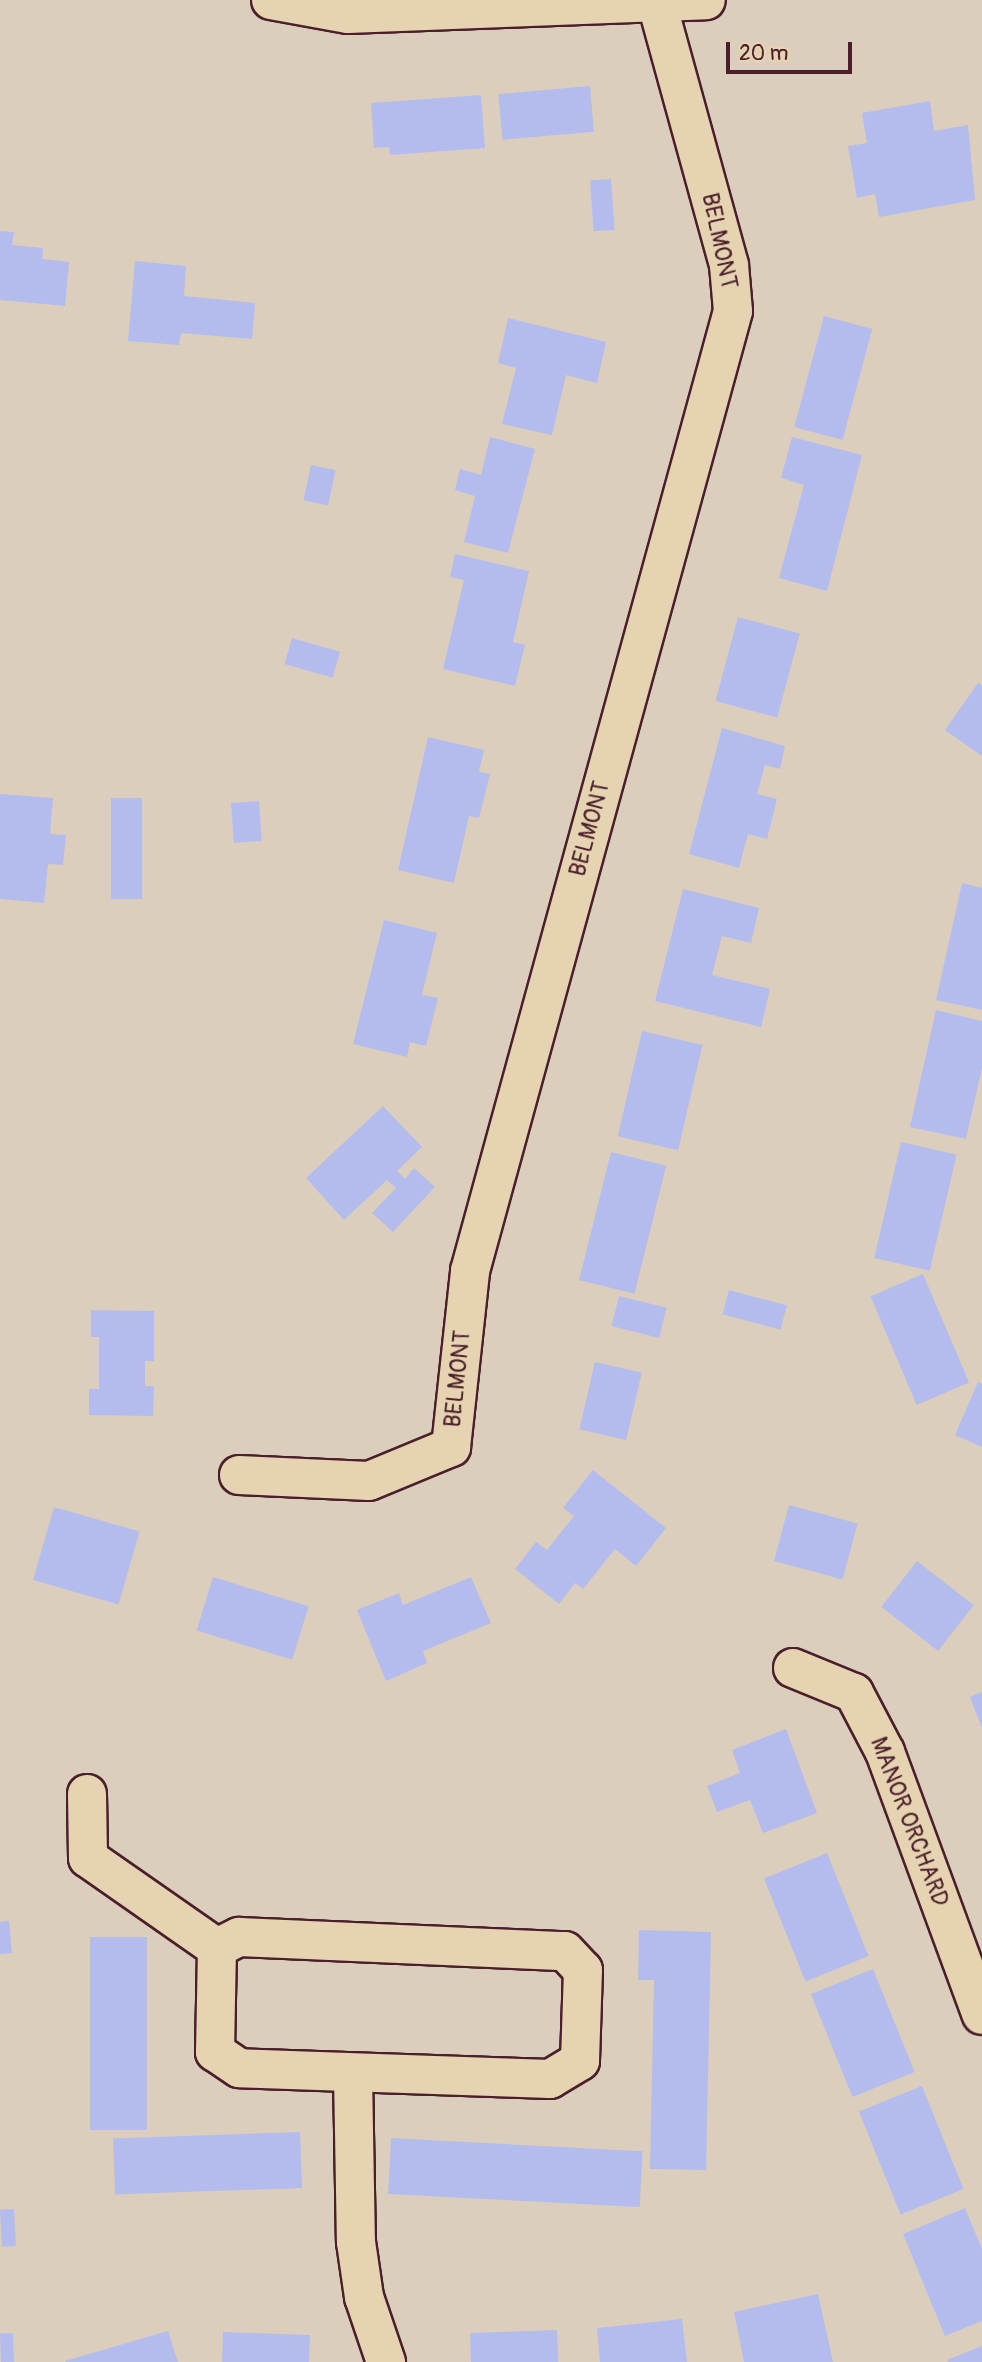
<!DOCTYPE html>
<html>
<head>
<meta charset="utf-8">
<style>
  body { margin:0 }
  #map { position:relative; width:982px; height:2362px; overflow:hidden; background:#dccebd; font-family:Pangolin,sans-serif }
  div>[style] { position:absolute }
  .building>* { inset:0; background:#b4bced; transform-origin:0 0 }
  .roads { filter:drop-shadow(2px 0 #4a1f2b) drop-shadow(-2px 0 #4a1f2b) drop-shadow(0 2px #4a1f2b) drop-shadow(0 -2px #4a1f2b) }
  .minor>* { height:38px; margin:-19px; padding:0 19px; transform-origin:19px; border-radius:19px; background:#e6d3b1 }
  .tertiary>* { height:38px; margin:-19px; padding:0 19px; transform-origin:19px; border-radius:19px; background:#e6d3b1 }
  span { translate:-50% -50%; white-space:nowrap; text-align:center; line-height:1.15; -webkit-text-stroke:6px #e6d3b1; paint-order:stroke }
  .street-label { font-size:23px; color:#4a1f2b }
  .scale { position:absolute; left:726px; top:42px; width:126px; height:32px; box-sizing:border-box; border:4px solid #4a1f2b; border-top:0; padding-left:9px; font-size:21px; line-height:24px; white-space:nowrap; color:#4a1f2b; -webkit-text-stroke:5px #e6d3b1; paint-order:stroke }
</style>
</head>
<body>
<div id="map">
  <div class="building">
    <div style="left:590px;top:86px;width:46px;height:92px;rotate:85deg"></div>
    <div style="clip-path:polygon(481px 95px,485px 148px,390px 155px,389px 147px,374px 148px,371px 103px)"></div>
    <div style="clip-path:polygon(930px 101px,934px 131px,968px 125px,975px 200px,879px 217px,875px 194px,857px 198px,848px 146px,867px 143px,862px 113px)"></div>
    <div style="left:611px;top:179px;width:51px;height:21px;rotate:86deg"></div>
    <div style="clip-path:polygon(0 231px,14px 232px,12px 245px,43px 248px,42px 259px,69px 262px,65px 306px,0 300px)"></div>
    <div style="clip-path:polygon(135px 261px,186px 266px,184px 296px,255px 303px,252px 339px,181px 333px,179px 345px,128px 341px)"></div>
    <div style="left:824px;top:316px;width:50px;height:115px;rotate:15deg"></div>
    <div style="clip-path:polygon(508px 318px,606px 342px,597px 383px,566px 375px,552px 435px,502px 424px,516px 368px,498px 363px)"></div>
    <div style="clip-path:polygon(490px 437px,535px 449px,508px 553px,464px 542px,475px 496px,455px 490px,460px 469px,481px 475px)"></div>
    <div style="clip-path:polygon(792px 437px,862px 455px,827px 591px,779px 578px,804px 485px,781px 478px)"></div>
    <div style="left:311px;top:465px;width:25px;height:36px;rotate:12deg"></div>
    <div style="clip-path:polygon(455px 554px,529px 571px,513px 642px,525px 645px,515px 686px,443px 669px,464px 580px,450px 577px)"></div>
    <div style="left:738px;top:617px;width:64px;height:87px;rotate:15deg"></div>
    <div style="left:292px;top:638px;width:50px;height:27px;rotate:16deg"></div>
    <div style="clip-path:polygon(978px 683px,982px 685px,982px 756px,945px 730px)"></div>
    <div style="clip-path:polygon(722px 728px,785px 746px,780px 769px,765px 765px,757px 794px,777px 799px,767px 839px,748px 834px,739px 868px,689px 854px)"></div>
    <div style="clip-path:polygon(428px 737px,484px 750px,479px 772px,490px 774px,479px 818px,469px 816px,454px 883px,398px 870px)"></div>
    <div style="clip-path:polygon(0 794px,53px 798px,50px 834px,66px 835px,63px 865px,48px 864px,44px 903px,0 899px)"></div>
    <div style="left:111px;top:798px;width:31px;height:101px"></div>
    <div style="left:259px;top:801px;width:40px;height:28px;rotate:86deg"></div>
    <div style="clip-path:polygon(962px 883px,982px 888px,982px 1010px,936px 1000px)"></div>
    <div style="clip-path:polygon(683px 889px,759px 908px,751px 943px,722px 936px,712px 975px,770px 989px,761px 1027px,655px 1001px)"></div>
    <div style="clip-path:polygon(384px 920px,437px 933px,422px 995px,438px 998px,426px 1046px,410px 1042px,407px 1057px,353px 1044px)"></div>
    <div style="clip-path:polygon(936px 1010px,982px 1021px,982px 1068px,966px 1139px,910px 1127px)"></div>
    <div style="left:642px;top:1031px;width:62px;height:108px;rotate:13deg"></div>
    <div style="clip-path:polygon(383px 1106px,422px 1147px,397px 1171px,405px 1179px,414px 1168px,435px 1187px,393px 1232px,372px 1213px,396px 1188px,387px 1180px,344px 1220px,306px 1178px)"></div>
    <div style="left:901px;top:1142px;width:57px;height:119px;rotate:13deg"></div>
    <div style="left:611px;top:1152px;width:57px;height:132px;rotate:14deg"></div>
    <div style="left:923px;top:1274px;width:118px;height:57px;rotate:67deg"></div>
    <div style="left:729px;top:1290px;width:60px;height:25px;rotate:15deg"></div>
    <div style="left:619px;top:1296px;width:49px;height:31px;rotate:14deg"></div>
    <div style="clip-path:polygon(91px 1310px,154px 1311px,154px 1361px,145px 1361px,145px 1386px,154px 1386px,153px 1416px,89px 1415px,89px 1389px,99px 1389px,99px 1337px,91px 1337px)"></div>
    <div style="left:595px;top:1362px;width:48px;height:69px;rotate:13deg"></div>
    <div style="clip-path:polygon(978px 1382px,982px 1384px,982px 1447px,955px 1435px)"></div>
    <div style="clip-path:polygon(593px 1470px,666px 1528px,636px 1566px,615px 1549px,583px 1589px,575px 1583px,559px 1604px,515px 1569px,536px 1542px,547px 1550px,574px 1516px,563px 1508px)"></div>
    <div style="left:789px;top:1505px;width:71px;height:58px;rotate:15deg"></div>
    <div style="left:54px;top:1507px;width:89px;height:76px;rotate:16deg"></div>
    <div style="left:917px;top:1561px;width:72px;height:58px;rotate:38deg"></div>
    <div style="left:213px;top:1577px;width:100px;height:56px;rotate:17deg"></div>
    <div style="clip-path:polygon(471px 1577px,491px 1623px,423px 1651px,427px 1663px,386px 1681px,357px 1610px,399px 1593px,403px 1605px)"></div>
    <div style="clip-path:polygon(982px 1692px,982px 1728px,970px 1697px)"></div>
    <div style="clip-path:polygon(786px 1729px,817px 1813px,763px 1833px,750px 1800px,717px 1812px,707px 1786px,740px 1773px,732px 1750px)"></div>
    <div style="left:827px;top:1853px;width:111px;height:68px;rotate:68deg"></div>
    <div style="clip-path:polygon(9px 1921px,12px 1953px,0 1954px,0 1922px)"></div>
    <div style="clip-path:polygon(639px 1930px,711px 1932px,706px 2170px,650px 2169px,654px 1980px,638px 1980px)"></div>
    <div style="left:90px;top:1937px;width:57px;height:193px"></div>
    <div style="left:873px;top:1969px;width:111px;height:67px;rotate:68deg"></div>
    <div style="left:922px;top:2086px;width:111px;height:68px;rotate:68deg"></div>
    <div style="left:300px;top:2132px;width:56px;height:187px;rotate:88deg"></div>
    <div style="left:391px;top:2138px;width:252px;height:56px;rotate:3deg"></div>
    <div style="clip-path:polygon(965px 2208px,982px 2249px,982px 2321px,945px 2336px,903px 2234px)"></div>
    <div style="left:14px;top:2209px;width:37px;height:14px;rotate:87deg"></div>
    <div style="clip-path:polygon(818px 2294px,833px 2362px,744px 2362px,734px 2312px)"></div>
    <div style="clip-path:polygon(682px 2319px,687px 2362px,600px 2362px,597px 2328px)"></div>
    <div style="left:557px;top:2330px;width:32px;height:87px;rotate:88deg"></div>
    <div style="clip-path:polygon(168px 2331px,178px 2362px,65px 2362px,65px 2361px)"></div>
    <div style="left:223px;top:2332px;width:87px;height:30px;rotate:2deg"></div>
    <div style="left:13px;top:2333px;width:29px;height:13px;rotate:88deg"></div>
    <div style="clip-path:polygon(982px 2346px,982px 2362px,948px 2362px,947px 2360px)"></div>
  </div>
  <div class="roads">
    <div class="minor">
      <div style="left:239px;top:1475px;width:130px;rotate:2.6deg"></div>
      <div style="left:369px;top:1481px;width:89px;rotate:-22.5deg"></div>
      <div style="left:451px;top:1447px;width:177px;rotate:-83.8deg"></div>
      <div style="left:470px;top:1271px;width:995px;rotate:-74.68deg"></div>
      <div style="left:733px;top:311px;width:46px;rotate:-95deg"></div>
      <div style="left:729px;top:265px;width:271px;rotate:-105.4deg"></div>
      <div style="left:793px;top:1668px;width:66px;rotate:22.3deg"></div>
      <div style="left:854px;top:1693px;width:67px;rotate:62.3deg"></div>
      <div style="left:885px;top:1752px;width:280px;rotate:69.8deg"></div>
      <div style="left:87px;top:1794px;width:64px;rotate:89.1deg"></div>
      <div style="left:88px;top:1858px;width:157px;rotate:34.9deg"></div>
      <div style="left:239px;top:1937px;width:326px;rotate:2.5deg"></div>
      <div style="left:565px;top:1951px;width:26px;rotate:47deg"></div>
      <div style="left:583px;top:1970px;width:91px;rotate:91.9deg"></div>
      <div style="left:580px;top:2061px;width:35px;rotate:149deg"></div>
      <div style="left:550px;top:2079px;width:311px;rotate:-178deg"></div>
      <div style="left:239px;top:2068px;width:29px;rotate:-146deg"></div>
      <div style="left:215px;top:2052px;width:104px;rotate:-88.9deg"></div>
      <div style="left:217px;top:1948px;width:25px;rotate:-27deg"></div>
      <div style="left:353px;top:2074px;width:168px;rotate:89deg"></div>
      <div style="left:356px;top:2242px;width:56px;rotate:81.7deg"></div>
      <div style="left:364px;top:2297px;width:69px;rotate:71.3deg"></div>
    </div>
    <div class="tertiary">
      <div style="left:271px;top:0;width:78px;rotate:10.3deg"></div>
      <div style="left:348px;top:14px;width:358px;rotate:-2.2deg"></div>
    </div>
  </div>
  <div class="street-label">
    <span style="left:719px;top:241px;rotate:78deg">BELMONT</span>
    <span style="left:590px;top:829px;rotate:-75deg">BELMONT</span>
    <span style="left:458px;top:1379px;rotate:-84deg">BELMONT</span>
    <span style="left:909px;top:1822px;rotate:69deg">MANOR ORCHARD</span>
  </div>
  <div class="scale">20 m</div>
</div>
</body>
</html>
